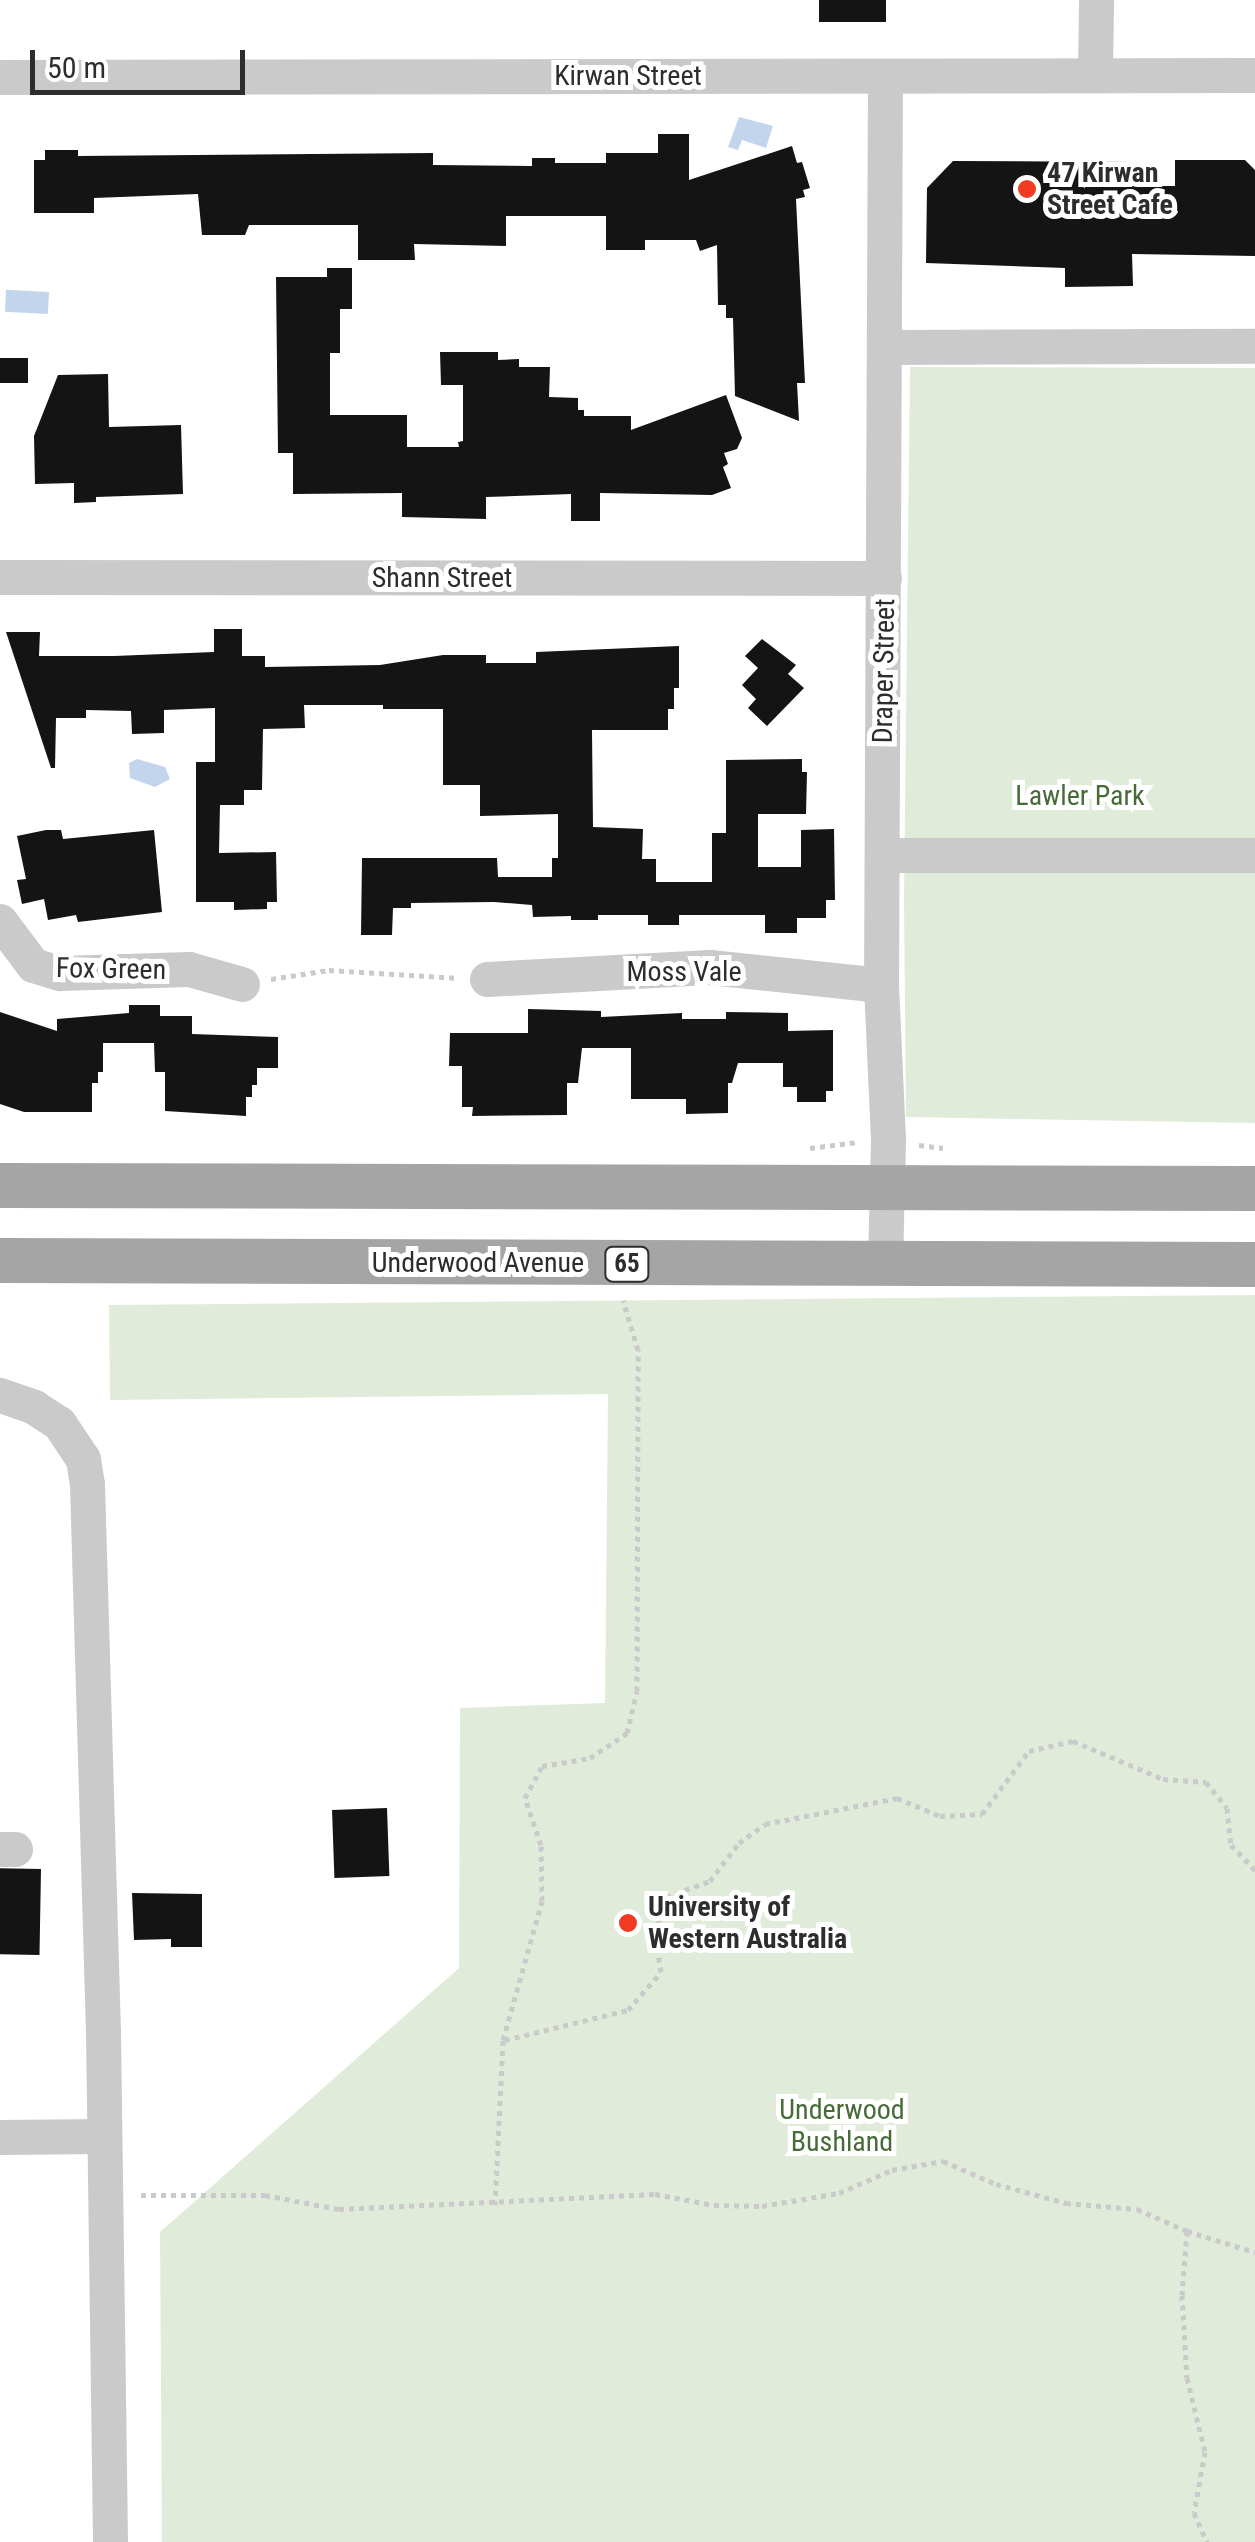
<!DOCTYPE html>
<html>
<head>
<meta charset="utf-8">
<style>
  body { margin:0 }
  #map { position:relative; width:1255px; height:2542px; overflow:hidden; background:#fff; font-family:"Roboto Condensed",sans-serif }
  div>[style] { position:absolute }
  .green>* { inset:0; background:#e0ecd9 }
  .water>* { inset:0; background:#c3d5ed; transform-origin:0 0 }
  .building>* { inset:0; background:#141414; transform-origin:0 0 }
  .path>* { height:5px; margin-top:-2.5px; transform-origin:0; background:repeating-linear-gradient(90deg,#cacaca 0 5px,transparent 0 10px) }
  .minor>* { height:35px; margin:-17.5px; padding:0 17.5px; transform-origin:17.5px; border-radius:17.5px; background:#cacaca }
  .major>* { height:45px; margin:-22.5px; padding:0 22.5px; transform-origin:22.5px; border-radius:22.5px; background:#a5a5a5 }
  .dots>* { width:28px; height:28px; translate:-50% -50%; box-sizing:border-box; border:5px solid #fff; border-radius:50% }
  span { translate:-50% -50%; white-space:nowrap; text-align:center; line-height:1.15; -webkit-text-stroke:10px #fff; paint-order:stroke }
  .shield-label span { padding:2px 8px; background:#fff; border:2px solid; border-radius:8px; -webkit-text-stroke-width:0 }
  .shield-label { font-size:25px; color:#2d2d2d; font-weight:700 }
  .street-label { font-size:28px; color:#2d2d2d }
  .poi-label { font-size:28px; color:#2d2d2d; font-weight:700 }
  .left { translate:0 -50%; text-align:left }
  .park-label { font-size:28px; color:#466b38 }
  .scale { position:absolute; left:30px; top:50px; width:215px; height:45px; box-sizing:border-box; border:5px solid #2d2d2d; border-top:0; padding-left:12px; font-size:30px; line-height:35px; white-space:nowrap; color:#2d2d2d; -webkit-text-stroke:8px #fff; paint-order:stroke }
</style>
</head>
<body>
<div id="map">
  <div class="green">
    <div style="clip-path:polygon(910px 367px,1255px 368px,1255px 1123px,906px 1117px,904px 897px)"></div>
    <div style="clip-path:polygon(1255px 1295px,1255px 2542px,162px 2542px,160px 2232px,459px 1968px,460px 1708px,605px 1703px,608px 1394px,110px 1400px,109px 1305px)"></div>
  </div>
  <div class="water">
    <div style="clip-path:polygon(739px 117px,773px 126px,766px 148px,742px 140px,738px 150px,728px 147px)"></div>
    <div style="left:49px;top:292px;width:22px;height:43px;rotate:93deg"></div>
    <div style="clip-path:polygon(137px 759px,165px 767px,170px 779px,155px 787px,130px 778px,129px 763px)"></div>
  </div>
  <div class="building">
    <div style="left:819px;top:0;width:67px;height:22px"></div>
    <div style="clip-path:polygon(658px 134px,689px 134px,689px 180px,792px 146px,797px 163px,802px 162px,810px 188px,803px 190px,805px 197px,796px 199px,805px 383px,797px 383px,799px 421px,735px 396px,733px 318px,726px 318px,726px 305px,718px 305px,717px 245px,700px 251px,696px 240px,645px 240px,645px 250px,606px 250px,606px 216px,506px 216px,506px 246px,414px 244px,415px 260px,358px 260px,358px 225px,249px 225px,245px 235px,202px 235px,198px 194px,94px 198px,94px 213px,34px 213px,34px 160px,45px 160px,45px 150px,78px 150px,78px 156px,433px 153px,433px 165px,532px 166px,532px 158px,555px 158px,555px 163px,606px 163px,606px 153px,658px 153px)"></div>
    <div style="clip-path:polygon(1175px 160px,1245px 160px,1255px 170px,1255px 256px,1132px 254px,1133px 286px,1065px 287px,1065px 268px,926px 263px,927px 188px,953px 161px,1132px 162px,1132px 186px,1175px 186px)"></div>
    <div style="clip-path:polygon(327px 268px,352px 268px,352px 309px,340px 309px,340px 353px,330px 353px,330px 415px,407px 415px,407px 447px,459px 447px,458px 442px,463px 441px,463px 385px,441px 385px,440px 352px,498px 352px,498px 360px,519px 359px,519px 367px,550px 367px,549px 397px,578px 398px,578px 410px,584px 410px,584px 416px,631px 416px,631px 430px,726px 395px,742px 438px,737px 449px,724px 453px,728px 464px,723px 467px,731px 488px,712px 495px,600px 493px,600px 521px,571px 521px,571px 494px,486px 497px,486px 519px,402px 517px,402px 493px,293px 494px,293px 453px,278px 453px,276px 277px,327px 277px)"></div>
    <div style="left:0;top:358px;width:28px;height:25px"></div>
    <div style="clip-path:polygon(108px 374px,109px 427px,181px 425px,183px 494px,96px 497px,96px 502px,74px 503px,74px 483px,35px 484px,34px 436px,58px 375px)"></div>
    <div style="clip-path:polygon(214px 629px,242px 629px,242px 656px,265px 656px,265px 667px,380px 665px,443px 655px,486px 655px,486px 663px,536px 663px,536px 652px,679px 646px,679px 688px,674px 688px,674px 709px,668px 709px,668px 730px,592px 730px,593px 827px,643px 829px,642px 859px,656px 859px,656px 882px,712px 882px,712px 833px,726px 833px,726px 760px,802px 759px,802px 772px,807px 772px,806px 814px,758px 814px,758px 867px,801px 867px,801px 830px,834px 829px,835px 900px,826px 900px,826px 918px,797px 918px,797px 933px,765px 933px,765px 915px,679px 915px,679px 925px,648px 925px,648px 915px,598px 915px,598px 920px,571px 920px,571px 916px,533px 917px,532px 905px,494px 902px,411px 903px,411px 908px,393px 908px,392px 935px,361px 935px,362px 858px,497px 858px,498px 877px,552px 877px,552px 858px,558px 858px,558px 814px,480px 816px,480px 785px,443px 785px,443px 709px,383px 709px,383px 705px,304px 705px,305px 728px,263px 729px,262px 790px,244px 790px,244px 805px,220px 805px,219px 853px,276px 852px,277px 902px,267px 902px,267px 909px,234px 910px,234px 902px,196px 902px,196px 762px,215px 762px,215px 708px,164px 710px,164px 733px,132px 734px,131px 711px,86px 710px,86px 718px,56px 718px,55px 768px,51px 768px,6px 632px,40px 632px,39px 656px,114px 656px,214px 652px)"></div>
    <div style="clip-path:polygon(762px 639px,796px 665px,788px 674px,804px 688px,767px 726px,748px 708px,756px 699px,742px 685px,758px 668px,745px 656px)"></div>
    <div style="clip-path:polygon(46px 830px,61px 830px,63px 839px,154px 830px,162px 912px,78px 922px,76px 915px,48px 920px,44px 899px,22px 904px,17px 880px,26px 879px,17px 836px)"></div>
    <div style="clip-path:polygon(129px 1005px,160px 1005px,160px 1016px,192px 1016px,192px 1034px,278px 1037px,278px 1068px,257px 1068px,257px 1085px,252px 1085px,252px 1097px,246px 1097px,246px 1116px,165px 1111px,165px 1072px,155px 1072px,154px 1043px,103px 1043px,103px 1072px,98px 1072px,98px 1083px,92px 1083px,92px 1112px,24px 1112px,0 1104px,0 1012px,57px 1031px,57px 1019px,129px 1013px)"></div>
    <div style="clip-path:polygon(528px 1009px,601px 1011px,601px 1017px,682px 1013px,682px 1019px,726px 1019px,726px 1012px,788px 1013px,788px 1031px,833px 1030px,833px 1091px,826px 1091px,826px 1102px,797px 1102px,797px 1087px,783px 1087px,783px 1063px,738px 1063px,732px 1083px,728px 1083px,728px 1113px,686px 1114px,686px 1099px,631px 1099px,631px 1048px,582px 1048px,578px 1083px,567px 1083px,567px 1115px,472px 1116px,473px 1107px,462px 1107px,462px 1066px,449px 1066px,450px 1033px,528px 1033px)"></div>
    <div style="left:387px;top:1808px;width:68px;height:55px;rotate:88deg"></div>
    <div style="left:41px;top:1869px;width:86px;height:41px;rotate:91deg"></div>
    <div style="clip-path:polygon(132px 1893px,202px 1894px,202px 1947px,171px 1947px,171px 1939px,134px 1940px)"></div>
  </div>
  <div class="path">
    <div style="left:271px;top:979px;width:59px;rotate:-8.8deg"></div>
    <div style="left:329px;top:970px;width:130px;rotate:3.5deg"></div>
    <div style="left:919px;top:1145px;width:24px;rotate:7deg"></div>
    <div style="left:810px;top:1148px;width:48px;rotate:-7.1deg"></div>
    <div style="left:505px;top:2040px;width:127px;rotate:-13.7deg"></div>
    <div style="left:628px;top:2010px;width:50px;rotate:-49deg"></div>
    <div style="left:661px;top:1972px;width:39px;rotate:-99deg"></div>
    <div style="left:655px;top:1933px;width:38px;rotate:-73deg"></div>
    <div style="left:666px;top:1897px;width:47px;rotate:-20deg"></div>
    <div style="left:710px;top:1881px;width:48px;rotate:-52.7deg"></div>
    <div style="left:739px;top:1843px;width:32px;rotate:-36deg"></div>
    <div style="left:765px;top:1824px;width:135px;rotate:-11.1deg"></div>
    <div style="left:897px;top:1798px;width:47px;rotate:22.7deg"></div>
    <div style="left:940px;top:1816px;width:42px;rotate:-2.7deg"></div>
    <div style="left:982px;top:1814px;width:79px;rotate:-53.3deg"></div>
    <div style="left:1029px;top:1751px;width:45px;rotate:-12.8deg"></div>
    <div style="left:1073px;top:1741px;width:98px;rotate:22.9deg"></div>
    <div style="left:1163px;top:1779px;width:43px;rotate:4deg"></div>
    <div style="left:1206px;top:1782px;width:33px;rotate:51deg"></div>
    <div style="left:1227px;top:1808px;width:37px;rotate:84deg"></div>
    <div style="left:1231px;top:1845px;width:35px;rotate:46deg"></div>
    <div style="left:141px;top:2195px;width:124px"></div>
    <div style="left:265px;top:2195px;width:75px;rotate:10.7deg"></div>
    <div style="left:339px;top:2209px;width:316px;rotate:-2.7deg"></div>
    <div style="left:655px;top:2194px;width:60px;rotate:10.6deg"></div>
    <div style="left:714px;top:2205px;width:48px;rotate:1.2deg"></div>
    <div style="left:762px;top:2206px;width:78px;rotate:-9.6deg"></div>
    <div style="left:839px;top:2193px;width:58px;rotate:-23.5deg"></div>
    <div style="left:892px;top:2170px;width:52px;rotate:-10deg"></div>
    <div style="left:943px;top:2161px;width:58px;rotate:23.5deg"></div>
    <div style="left:996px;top:2184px;width:73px;rotate:15.2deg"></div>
    <div style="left:1066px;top:2203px;width:71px;rotate:4.8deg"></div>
    <div style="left:1137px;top:2209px;width:55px;rotate:23.7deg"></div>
    <div style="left:1187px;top:2231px;width:71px;rotate:17.2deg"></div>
    <div style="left:495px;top:2205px;width:165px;rotate:-87.2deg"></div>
    <div style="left:503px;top:2040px;width:144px;rotate:-74.3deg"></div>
    <div style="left:542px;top:1901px;width:56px;rotate:-91deg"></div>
    <div style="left:541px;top:1845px;width:50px;rotate:-108.8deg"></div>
    <div style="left:525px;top:1798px;width:36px;rotate:-62deg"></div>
    <div style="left:542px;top:1766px;width:49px;rotate:-9.5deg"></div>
    <div style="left:590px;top:1758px;width:45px;rotate:-34deg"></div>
    <div style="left:627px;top:1733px;width:43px;rotate:-76.6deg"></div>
    <div style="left:637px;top:1691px;width:341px;rotate:-89.8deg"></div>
    <div style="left:638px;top:1350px;width:52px;rotate:-106.7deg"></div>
    <div style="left:1187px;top:2231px;width:64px;rotate:94.5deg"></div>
    <div style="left:1182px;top:2295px;width:83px;rotate:86.6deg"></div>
    <div style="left:1187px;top:2378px;width:76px;rotate:76.3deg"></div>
    <div style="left:1205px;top:2452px;width:62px;rotate:100.2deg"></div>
    <div style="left:1194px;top:2513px;width:32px;rotate:66deg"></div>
  </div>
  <div class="minor">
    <div style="left:1095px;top:75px;width:75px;rotate:-89.2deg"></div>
    <div style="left:885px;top:76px;width:909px;rotate:90.25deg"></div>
    <div style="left:881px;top:985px;width:156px;rotate:87.4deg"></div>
    <div style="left:888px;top:1141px;width:125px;rotate:91.4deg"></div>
    <div style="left:0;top:77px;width:1255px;rotate:-0.09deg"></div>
    <div style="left:884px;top:347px;width:371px;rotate:-0.2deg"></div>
    <div style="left:0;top:577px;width:884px;rotate:0.06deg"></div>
    <div style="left:882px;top:855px;width:373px"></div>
    <div style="left:0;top:921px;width:55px;rotate:53.1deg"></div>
    <div style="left:33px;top:965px;width:28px;rotate:17deg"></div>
    <div style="left:60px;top:973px;width:129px;rotate:-1.8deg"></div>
    <div style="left:189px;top:969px;width:55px;rotate:15.8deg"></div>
    <div style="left:487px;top:979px;width:223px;rotate:-3.1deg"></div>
    <div style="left:710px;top:967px;width:172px;rotate:6deg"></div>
    <div style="left:0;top:1395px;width:36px;rotate:19deg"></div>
    <div style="left:34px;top:1407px;width:30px;rotate:33deg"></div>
    <div style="left:59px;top:1423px;width:43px;rotate:56.3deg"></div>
    <div style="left:83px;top:1459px;width:25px;rotate:81deg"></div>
    <div style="left:87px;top:1484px;width:548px;rotate:88.33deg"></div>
    <div style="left:103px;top:2032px;width:510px;rotate:89.21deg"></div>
    <div style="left:0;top:1849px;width:15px"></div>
    <div style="left:0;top:2137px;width:104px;rotate:-0.6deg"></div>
  </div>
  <div class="major">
    <div style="left:0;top:1185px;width:1255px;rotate:0.14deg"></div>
    <div style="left:0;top:1260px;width:1255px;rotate:0.18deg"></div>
  </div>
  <div class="dots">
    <div style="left:1027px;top:189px;background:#f13a22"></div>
    <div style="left:628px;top:1923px;background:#f13a22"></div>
  </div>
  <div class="shield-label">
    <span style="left:627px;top:1264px">65</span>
  </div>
  <div class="street-label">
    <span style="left:628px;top:76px">Kirwan Street</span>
    <span style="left:442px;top:578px">Shann Street</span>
    <span style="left:884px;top:671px;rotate:-89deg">Draper Street</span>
    <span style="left:111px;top:969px;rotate:1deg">Fox Green</span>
    <span style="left:684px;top:972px">Moss Vale</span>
    <span style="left:478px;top:1263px">Underwood Avenue</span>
  </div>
  <div class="poi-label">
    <span class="left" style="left:1047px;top:189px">47 Kirwan<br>Street Cafe</span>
    <span class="left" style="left:648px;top:1923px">University of<br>Western Australia</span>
  </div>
  <div class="park-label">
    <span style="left:1080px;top:796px">Lawler Park</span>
    <span style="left:842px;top:2126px">Underwood<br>Bushland</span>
  </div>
  <div class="scale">50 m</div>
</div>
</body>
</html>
